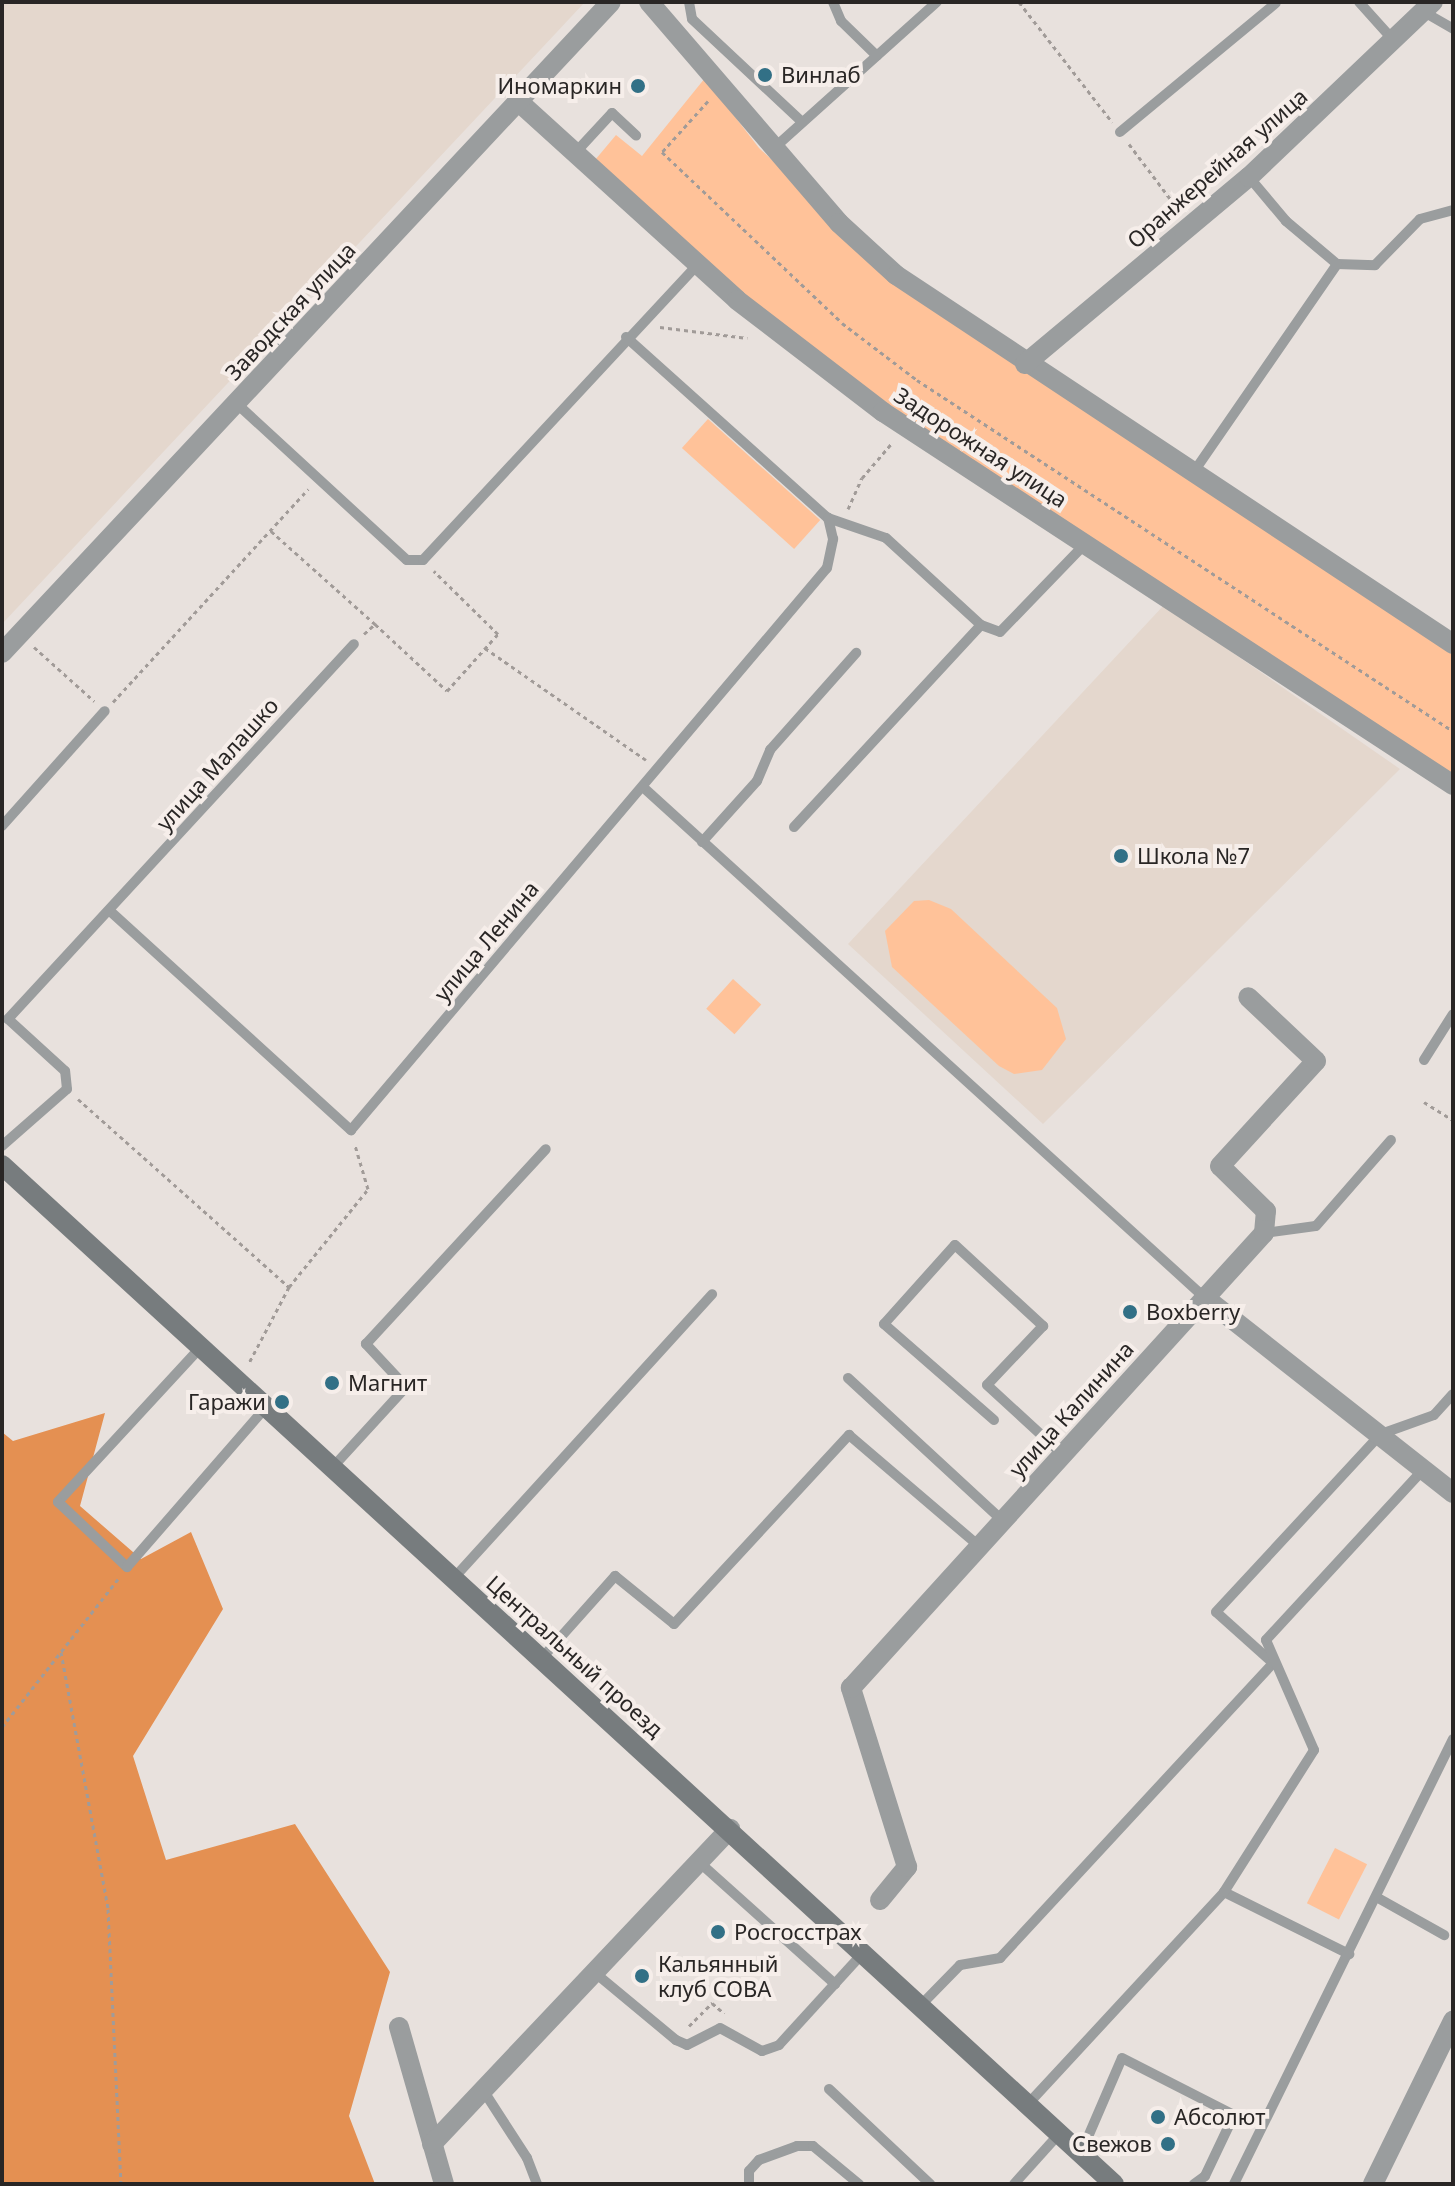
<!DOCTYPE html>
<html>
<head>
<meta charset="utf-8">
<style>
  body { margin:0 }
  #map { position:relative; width:1455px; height:2186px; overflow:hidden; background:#e8e1dd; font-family:"Noto Sans",sans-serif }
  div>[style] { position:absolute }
  .built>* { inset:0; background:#e4d7cd }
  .green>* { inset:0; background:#ffc299; transform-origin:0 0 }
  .forest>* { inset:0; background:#e49052 }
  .path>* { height:3px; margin-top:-1.5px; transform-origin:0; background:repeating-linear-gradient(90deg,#a19b98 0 4px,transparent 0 8px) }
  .service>* { height:10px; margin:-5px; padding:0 5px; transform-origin:5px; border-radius:5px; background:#9a9d9e }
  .minor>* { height:20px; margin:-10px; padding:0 10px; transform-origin:10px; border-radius:10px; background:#9a9d9e }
  .tertiary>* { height:20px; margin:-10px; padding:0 10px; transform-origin:10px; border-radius:10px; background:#9a9d9e }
  .secondary>* { height:20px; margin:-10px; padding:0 10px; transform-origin:10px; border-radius:10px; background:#777c7e }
  .dots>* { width:22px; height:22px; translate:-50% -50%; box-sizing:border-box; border:4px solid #f6eeea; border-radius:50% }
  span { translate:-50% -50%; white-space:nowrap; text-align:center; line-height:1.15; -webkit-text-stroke:8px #f6eeea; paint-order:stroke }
  .poi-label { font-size:22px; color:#292625 }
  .left { translate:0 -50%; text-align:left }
  .right { translate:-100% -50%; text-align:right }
  .street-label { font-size:22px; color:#292625 }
  .frame { position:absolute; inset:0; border:4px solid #292625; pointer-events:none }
</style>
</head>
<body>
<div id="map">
  <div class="built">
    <div style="clip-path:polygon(2px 2px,585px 2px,2px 624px)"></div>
    <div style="clip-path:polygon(1164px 605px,1400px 769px,1043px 1124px,848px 944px)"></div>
  </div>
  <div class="green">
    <div style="clip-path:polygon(705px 78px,759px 148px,896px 275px,1453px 644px,1453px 789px,883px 412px,590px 166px,616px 135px,642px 156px)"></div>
    <div style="left:708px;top:419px;width:151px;height:39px;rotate:42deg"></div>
    <div style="clip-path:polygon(929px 900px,951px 909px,1057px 1008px,1066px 1039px,1042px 1070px,1014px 1074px,999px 1066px,892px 967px,885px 931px,914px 901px)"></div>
    <div style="left:733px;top:979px;width:38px;height:40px;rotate:42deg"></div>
    <div style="left:1335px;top:1848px;width:36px;height:62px;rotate:27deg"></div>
  </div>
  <div class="forest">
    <div style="clip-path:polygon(105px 1413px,80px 1506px,141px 1559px,191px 1532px,223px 1609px,133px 1756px,166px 1860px,295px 1824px,390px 1972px,349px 2116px,375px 2184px,2px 2184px,2px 1432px,13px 1441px)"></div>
  </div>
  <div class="path">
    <div style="left:1019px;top:2px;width:152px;rotate:52.2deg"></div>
    <div style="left:708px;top:101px;width:69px;rotate:132deg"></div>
    <div style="left:662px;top:152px;width:248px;rotate:43.5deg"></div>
    <div style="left:842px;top:323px;width:94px;rotate:37.2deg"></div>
    <div style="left:917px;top:380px;width:641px;rotate:33.22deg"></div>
    <div style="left:1129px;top:144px;width:85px;rotate:53.1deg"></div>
    <div style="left:660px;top:327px;width:88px;rotate:7.2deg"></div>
    <div style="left:848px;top:509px;width:34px;rotate:-66deg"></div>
    <div style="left:862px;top:478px;width:46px;rotate:-49.4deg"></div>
    <div style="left:271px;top:531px;width:140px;rotate:41.8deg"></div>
    <div style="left:364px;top:634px;width:15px;rotate:-42deg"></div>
    <div style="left:375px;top:624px;width:98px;rotate:42.9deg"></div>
    <div style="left:447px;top:691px;width:76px;rotate:-48.2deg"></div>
    <div style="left:498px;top:634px;width:90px;rotate:-135.5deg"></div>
    <div style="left:34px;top:647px;width:81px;rotate:42deg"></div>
    <div style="left:485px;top:648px;width:196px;rotate:34.8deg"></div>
    <div style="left:113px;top:702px;width:289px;rotate:-47.5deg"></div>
    <div style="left:78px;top:1099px;width:283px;rotate:41.7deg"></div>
    <div style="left:289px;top:1287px;width:86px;rotate:117.8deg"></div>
    <div style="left:1424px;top:1102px;width:34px;rotate:32deg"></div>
    <div style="left:289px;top:1287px;width:126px;rotate:-51.1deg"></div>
    <div style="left:368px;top:1189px;width:46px;rotate:-106.5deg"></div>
    <div style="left:61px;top:1652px;width:261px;rotate:79.6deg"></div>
    <div style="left:108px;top:1909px;width:275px;rotate:87.3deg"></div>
    <div style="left:2px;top:1727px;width:188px;rotate:-51.9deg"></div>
    <div style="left:689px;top:2026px;width:33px;rotate:-45deg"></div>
    <div style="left:712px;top:2003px;width:16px;rotate:40deg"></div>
  </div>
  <div class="service">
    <div style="left:689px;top:2px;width:17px;rotate:80deg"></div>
    <div style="left:692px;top:19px;width:151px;rotate:43.1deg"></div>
    <div style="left:833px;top:2px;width:21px;rotate:67deg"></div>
    <div style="left:841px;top:21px;width:50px;rotate:44.2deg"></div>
    <div style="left:1359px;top:2px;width:52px;rotate:48.1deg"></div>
    <div style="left:1424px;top:12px;width:34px;rotate:30deg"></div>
    <div style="left:1120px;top:132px;width:202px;rotate:-39.6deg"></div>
    <div style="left:773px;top:149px;width:220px;rotate:-41.9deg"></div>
    <div style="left:576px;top:152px;width:53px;rotate:-47.3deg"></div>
    <div style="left:612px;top:113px;width:33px;rotate:43deg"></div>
    <div style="left:1337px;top:264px;width:38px;rotate:2deg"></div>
    <div style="left:1375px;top:265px;width:64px;rotate:-45.6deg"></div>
    <div style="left:1420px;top:219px;width:34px;rotate:-15deg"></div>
    <div style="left:626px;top:337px;width:271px;rotate:41.9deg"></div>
    <div style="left:828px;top:518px;width:61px;rotate:19deg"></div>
    <div style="left:886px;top:538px;width:129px;rotate:42.5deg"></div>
    <div style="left:236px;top:403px;width:232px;rotate:42.6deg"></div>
    <div style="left:407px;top:560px;width:16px"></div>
    <div style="left:423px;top:560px;width:404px;rotate:-47.1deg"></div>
    <div style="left:1193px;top:473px;width:254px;rotate:-55.4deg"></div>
    <div style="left:1337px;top:264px;width:67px;rotate:-139.9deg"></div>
    <div style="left:1286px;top:221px;width:57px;rotate:-130.1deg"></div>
    <div style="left:644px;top:788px;width:757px;rotate:42.27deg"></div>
    <div style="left:2px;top:826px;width:154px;rotate:-48.2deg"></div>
    <div style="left:794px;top:827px;width:275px;rotate:-47.2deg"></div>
    <div style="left:981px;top:625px;width:20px;rotate:20deg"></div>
    <div style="left:1000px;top:632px;width:122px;rotate:-46deg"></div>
    <div style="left:702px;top:842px;width:82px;rotate:-48deg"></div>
    <div style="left:757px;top:781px;width:34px;rotate:-67deg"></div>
    <div style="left:770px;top:750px;width:130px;rotate:-48.4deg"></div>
    <div style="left:110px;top:911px;width:326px;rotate:42.3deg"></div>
    <div style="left:351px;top:1130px;width:736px;rotate:-49.74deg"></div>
    <div style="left:827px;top:568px;width:30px;rotate:-78deg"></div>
    <div style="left:833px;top:539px;width:22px;rotate:-103deg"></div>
    <div style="left:1424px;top:1060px;width:54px;rotate:-57.8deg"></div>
    <div style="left:2px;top:1146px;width:86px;rotate:-41.2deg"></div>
    <div style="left:67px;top:1089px;width:18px;rotate:-96deg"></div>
    <div style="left:65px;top:1071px;width:77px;rotate:-137.6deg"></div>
    <div style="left:8px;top:1019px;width:510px;rotate:-47.3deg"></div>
    <div style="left:1264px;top:1233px;width:52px;rotate:-7.7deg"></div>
    <div style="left:1316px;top:1226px;width:114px;rotate:-48.9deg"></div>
    <div style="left:199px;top:1349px;width:208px;rotate:132.7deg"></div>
    <div style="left:58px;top:1502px;width:95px;rotate:43.3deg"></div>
    <div style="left:127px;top:1567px;width:211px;rotate:-49deg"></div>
    <div style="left:848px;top:1378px;width:209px;rotate:42.7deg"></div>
    <div style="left:994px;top:1420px;width:146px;rotate:-138.9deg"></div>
    <div style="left:884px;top:1324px;width:106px;rotate:-48.1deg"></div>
    <div style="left:955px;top:1245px;width:120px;rotate:42.6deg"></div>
    <div style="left:1043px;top:1326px;width:81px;rotate:133.5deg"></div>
    <div style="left:987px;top:1385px;width:102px;rotate:42.6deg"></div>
    <div style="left:332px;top:1468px;width:110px;rotate:-47.6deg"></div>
    <div style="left:406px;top:1387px;width:59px;rotate:-132.9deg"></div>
    <div style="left:366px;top:1344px;width:265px;rotate:-47.3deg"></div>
    <div style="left:453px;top:1579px;width:385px;rotate:-47.7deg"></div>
    <div style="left:542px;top:1658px;width:110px;rotate:-48.3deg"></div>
    <div style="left:615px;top:1576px;width:76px;rotate:39.1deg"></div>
    <div style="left:674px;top:1624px;width:258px;rotate:-47.2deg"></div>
    <div style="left:849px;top:1435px;width:171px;rotate:40.5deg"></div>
    <div style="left:699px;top:1862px;width:183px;rotate:41.9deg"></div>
    <div style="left:1224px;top:1892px;width:140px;rotate:26.4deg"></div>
    <div style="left:1378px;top:1898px;width:76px;rotate:29.3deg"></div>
    <div style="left:594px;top:1972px;width:107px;rotate:39.7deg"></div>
    <div style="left:676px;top:2040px;width:12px;rotate:24deg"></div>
    <div style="left:687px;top:2045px;width:37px;rotate:-27deg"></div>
    <div style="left:720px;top:2028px;width:48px;rotate:28.7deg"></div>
    <div style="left:762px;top:2051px;width:18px;rotate:-19deg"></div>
    <div style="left:779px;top:2045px;width:125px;rotate:-47.6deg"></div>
    <div style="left:921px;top:2005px;width:56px;rotate:-45.7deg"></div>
    <div style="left:960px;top:1965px;width:41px;rotate:-9.9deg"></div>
    <div style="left:1000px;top:1958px;width:402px;rotate:-47.2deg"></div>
    <div style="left:1273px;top:1663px;width:76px;rotate:-138.2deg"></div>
    <div style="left:1216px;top:1612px;width:243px;rotate:-47.2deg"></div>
    <div style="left:1381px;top:1434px;width:56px;rotate:-19.7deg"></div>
    <div style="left:1434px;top:1415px;width:28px;rotate:-48deg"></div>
    <div style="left:829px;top:2089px;width:139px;rotate:43.2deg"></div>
    <div style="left:483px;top:2090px;width:81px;rotate:57.1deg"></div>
    <div style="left:527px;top:2158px;width:28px;rotate:69deg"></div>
    <div style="left:1028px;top:2104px;width:289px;rotate:-47.2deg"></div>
    <div style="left:1224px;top:1892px;width:168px;rotate:-57.6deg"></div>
    <div style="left:1314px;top:1750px;width:120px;rotate:-113.6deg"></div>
    <div style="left:1266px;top:1640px;width:233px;rotate:-47.3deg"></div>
    <div style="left:1081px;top:2153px;width:103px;rotate:-66.7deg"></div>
    <div style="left:1122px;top:2058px;width:126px;rotate:27deg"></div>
    <div style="left:1234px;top:2115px;width:68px;rotate:115.4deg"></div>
    <div style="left:1205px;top:2176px;width:14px;rotate:144deg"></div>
    <div style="left:749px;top:2184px;width:13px;rotate:-90deg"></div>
    <div style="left:749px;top:2171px;width:15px;rotate:-48deg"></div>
    <div style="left:759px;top:2160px;width:40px;rotate:-20.2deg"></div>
    <div style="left:797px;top:2146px;width:16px"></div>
    <div style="left:813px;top:2146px;width:60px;rotate:39.6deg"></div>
    <div style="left:1014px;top:2184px;width:69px;rotate:-48deg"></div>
    <div style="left:1234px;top:2184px;width:496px;rotate:-63.8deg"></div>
  </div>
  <div class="minor">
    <div style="left:649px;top:2px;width:291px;rotate:49.3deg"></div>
    <div style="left:839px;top:223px;width:77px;rotate:42.4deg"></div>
    <div style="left:896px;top:275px;width:668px;rotate:33.52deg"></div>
    <div style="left:519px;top:102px;width:294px;rotate:42.2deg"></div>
    <div style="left:737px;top:300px;width:184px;rotate:37.5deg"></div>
    <div style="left:883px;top:412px;width:681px;rotate:33.2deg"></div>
    <div style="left:1025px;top:364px;width:292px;rotate:-39.9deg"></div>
    <div style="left:1249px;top:177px;width:254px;rotate:-43.6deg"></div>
    <div style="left:1204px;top:1297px;width:317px;rotate:38.2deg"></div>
    <div style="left:880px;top:1900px;width:43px;rotate:-50.7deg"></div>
    <div style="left:907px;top:1867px;width:188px;rotate:-107.4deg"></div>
    <div style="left:851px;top:1688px;width:614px;rotate:-47.77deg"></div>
    <div style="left:1264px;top:1233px;width:22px;rotate:-85deg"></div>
    <div style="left:1266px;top:1211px;width:64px;rotate:-135.6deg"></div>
    <div style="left:1220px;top:1166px;width:142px;rotate:-47.6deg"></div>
    <div style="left:1316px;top:1061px;width:93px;rotate:-136.7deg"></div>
    <div style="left:399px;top:2027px;width:163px;rotate:74deg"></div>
    <div style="left:432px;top:2144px;width:434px;rotate:-46.6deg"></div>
  </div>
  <div class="tertiary">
    <div style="left:2px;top:653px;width:891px;rotate:-46.91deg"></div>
    <div style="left:1373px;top:2184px;width:182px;rotate:-63.9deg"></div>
  </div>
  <div class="secondary">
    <div style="left:2px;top:1165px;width:1508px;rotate:42.5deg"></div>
  </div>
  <div class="dots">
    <div style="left:765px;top:75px;background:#327086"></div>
    <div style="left:638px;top:86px;background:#327086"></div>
    <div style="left:1121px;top:856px;background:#327086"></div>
    <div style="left:1130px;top:1312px;background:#327086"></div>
    <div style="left:332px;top:1383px;background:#327086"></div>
    <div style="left:282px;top:1402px;background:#327086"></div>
    <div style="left:718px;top:1932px;background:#327086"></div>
    <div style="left:642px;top:1976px;background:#327086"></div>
    <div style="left:1158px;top:2117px;background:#327086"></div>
    <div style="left:1168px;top:2144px;background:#327086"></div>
  </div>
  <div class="poi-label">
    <span class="left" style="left:781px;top:75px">Винлаб</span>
    <span class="right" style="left:622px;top:86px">Иномаркин</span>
    <span class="left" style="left:1137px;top:856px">Школа №7</span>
    <span class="left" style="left:1146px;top:1312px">Boxberry</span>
    <span class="left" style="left:348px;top:1383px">Магнит</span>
    <span class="right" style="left:266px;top:1402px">Гаражи</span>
    <span class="left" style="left:734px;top:1932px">Росгосстрах</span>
    <span class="left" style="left:658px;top:1976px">Кальянный<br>клуб СОВА</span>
    <span class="left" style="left:1174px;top:2117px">Абсолют</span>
    <span class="right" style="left:1152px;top:2144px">Свежов</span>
  </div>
  <div class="street-label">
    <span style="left:1217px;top:168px;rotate:-41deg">Оранжерейная улица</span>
    <span style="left:290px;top:311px;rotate:-47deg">Заводская улица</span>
    <span style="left:981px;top:447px;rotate:33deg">Задорожная улица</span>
    <span style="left:217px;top:764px;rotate:-48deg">улица Малашко</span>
    <span style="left:486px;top:941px;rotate:-50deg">улица Ленина</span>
    <span style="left:1071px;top:1409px;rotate:-48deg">улица Калинина</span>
    <span style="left:575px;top:1656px;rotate:42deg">Центральный проезд</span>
  </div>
  <div class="frame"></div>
</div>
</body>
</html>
